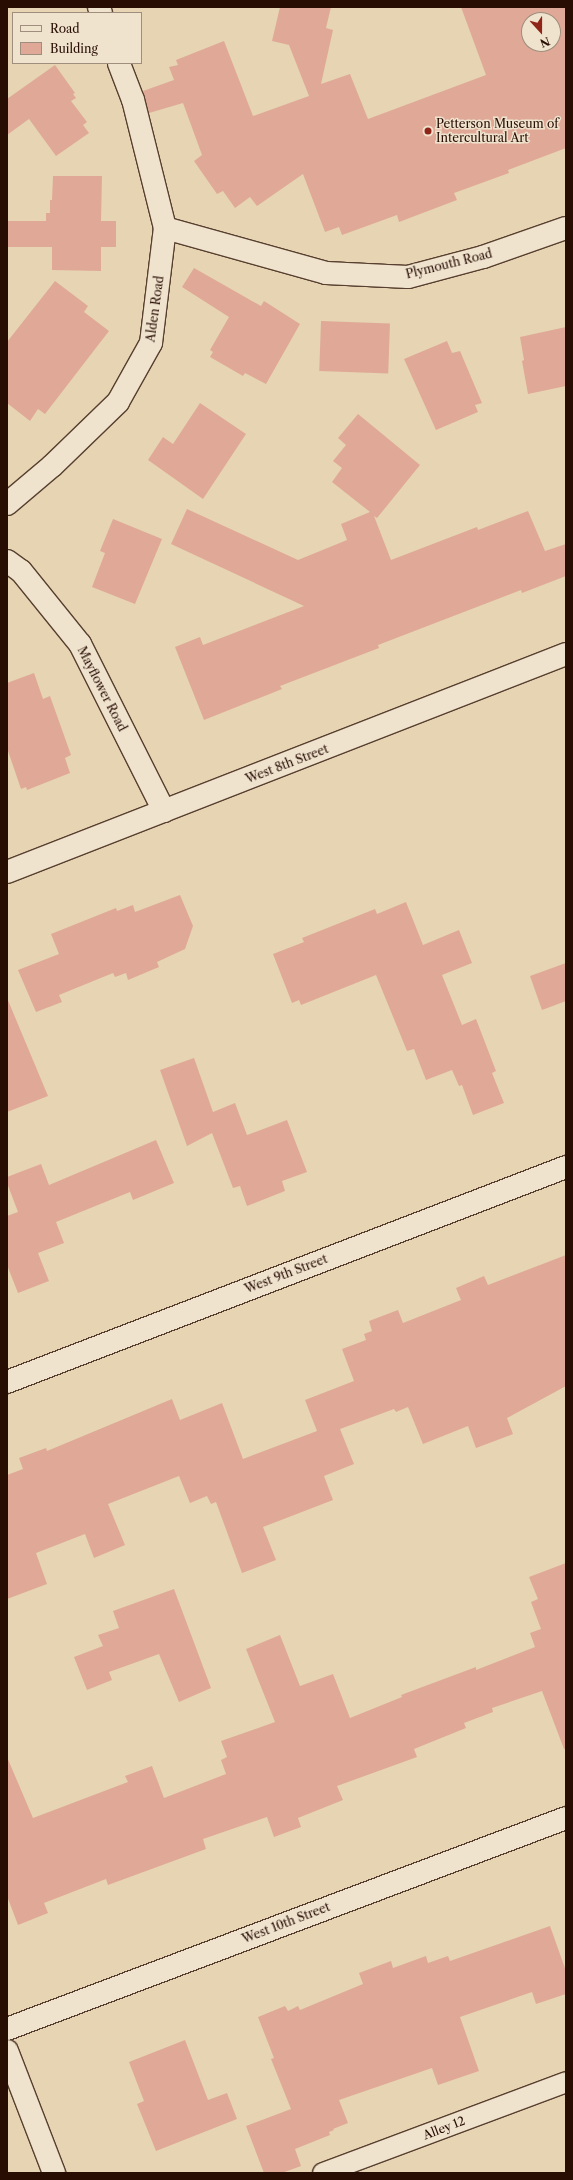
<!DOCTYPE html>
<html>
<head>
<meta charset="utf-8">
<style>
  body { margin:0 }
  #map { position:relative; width:573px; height:2180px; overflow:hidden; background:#e6d4b3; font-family:"Libre Caslon Text",serif }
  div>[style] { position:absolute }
  .building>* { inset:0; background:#e0a997; transform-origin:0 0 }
  .roads { filter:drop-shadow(1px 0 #583f2f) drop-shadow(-1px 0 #583f2f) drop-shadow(0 1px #583f2f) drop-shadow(0 -1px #583f2f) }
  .lane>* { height:20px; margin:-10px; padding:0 10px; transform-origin:10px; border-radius:10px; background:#efe3ce }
  .street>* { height:22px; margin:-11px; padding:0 11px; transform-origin:11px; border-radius:11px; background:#efe3ce }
  .dots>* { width:11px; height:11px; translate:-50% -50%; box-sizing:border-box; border:2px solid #efe3ce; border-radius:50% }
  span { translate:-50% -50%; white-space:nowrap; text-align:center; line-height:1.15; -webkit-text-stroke:3px #efe3ce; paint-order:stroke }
  .poi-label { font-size:12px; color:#280d03 }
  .left { translate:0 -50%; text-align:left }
  .street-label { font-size:12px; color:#280d03 }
  .frame { position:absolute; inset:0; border:8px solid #280d03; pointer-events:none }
  .legend { position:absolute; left:12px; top:12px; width:130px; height:52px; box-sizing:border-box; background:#efe3ce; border:1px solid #9f8d7d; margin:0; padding:5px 7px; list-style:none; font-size:12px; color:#280d03 }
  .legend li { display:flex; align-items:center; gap:8px; height:20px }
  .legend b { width:20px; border:1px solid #9f8d7d }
  .north { position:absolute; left:521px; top:12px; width:40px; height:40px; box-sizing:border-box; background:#efe3ce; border:1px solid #9f8d7d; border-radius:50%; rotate:159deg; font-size:11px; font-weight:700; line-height:16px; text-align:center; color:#280d03 }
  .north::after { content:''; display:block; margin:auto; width:14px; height:18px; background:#8f2418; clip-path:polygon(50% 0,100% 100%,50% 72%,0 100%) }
</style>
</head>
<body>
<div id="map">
  <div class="building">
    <div style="clip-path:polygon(evenodd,280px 7px,331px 7px,326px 28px,333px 30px,321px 84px,350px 74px,368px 119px,486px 75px,461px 7px,566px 7px,566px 148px,508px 170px,509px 173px,454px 193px,457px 200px,399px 222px,397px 215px,342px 235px,339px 227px,325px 232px,303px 174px,257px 206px,250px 197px,235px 208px,223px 191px,217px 194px,194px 161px,202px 155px,183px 103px,149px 113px,143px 91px,174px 80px,169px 67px,178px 65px,176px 60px,224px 41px,253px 116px,309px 96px,289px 45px,272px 41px,280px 7px,529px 20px,553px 20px,553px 44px,529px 44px,529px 20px)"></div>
    <div style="clip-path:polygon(55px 65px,75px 93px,73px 94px,76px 98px,71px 101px,87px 122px,83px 125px,89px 133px,56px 156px,29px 119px,7px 135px,7px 99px)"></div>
    <div style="clip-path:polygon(53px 176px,102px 176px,101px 221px,116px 221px,116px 247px,101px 247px,101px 271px,52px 270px,52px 247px,7px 247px,7px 221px,46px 221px,46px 213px,50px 213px,50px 200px,52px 200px)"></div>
    <div style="clip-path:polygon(194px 268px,261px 306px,264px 301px,300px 324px,266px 384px,245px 373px,243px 376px,210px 357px,213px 352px,210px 350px,229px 317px,182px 287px)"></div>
    <div style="clip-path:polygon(55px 281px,88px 306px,84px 312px,109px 331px,45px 414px,38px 409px,30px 421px,7px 403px,7px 342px)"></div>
    <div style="left:321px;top:321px;width:69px;height:50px;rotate:2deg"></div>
    <div style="clip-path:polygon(566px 327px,566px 386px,528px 394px,522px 361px,524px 360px,520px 337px)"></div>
    <div style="clip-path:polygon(447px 341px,452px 353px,460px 351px,482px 403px,475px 405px,478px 412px,436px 430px,404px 359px)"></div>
    <div style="clip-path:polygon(200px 403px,246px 434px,203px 499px,148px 460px,163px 437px,173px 444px)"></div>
    <div style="clip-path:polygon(358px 414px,420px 465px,377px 518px,374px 516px,391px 560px,477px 527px,478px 530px,528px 511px,545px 551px,566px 544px,566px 576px,522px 593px,521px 590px,378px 645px,379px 648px,280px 686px,282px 689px,204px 720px,175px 647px,200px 637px,203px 645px,304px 606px,171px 544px,187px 509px,298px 560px,347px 540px,341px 524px,370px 512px,332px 482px,342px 468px,333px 461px,346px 445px,338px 438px)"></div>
    <div style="clip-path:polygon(113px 519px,162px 539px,135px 604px,92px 587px,105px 553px,100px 551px)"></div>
    <div style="clip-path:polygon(34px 673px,43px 699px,50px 696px,71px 755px,65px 758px,70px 773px,27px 790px,26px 787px,21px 789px,7px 748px,7px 683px)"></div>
    <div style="clip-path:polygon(180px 895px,193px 926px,185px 949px,157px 962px,159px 967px,128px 980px,126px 973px,115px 977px,113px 973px,59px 995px,62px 1002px,36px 1012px,18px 970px,59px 954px,51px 934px,116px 908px,117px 911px,133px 905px,135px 912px)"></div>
    <div style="clip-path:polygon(406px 902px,423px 945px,459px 930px,472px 963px,442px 975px,462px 1025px,476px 1019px,496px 1071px,492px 1073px,504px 1103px,473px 1115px,462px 1085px,459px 1086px,452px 1070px,426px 1080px,414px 1049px,407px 1051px,376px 975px,301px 1005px,299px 1000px,292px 1003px,273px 954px,304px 942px,302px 938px,375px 909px,377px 914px)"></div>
    <div style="clip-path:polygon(566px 963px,566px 1001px,542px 1010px,530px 976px)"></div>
    <div style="clip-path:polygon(7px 998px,48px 1096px,7px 1112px)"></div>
    <div style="clip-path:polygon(194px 1058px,213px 1112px,235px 1103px,247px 1135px,287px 1120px,307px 1172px,282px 1181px,285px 1191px,247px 1206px,240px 1186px,233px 1188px,212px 1133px,187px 1146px,160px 1070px)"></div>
    <div style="clip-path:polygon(156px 1140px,174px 1183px,133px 1200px,130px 1192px,56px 1222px,64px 1243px,38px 1253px,49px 1281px,18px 1293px,7px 1265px,7px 1216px,18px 1212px,7px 1183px,7px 1177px,41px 1164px,49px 1185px)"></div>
    <div style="clip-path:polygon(566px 1255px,566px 1386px,507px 1418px,513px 1434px,476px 1448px,468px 1426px,423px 1444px,408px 1407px,396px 1412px,394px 1409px,340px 1429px,354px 1464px,324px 1476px,333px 1500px,263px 1527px,276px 1560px,242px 1573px,216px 1502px,211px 1504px,207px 1496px,190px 1503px,179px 1476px,108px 1504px,125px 1545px,94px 1558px,85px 1534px,36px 1553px,47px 1584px,7px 1599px,7px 1475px,23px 1469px,19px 1458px,46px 1448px,47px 1451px,172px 1399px,180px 1420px,222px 1403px,243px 1459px,317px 1431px,305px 1400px,354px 1381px,342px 1349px,366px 1340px,364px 1334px,372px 1331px,369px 1321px,398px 1310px,403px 1323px,461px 1300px,456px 1288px,484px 1276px,488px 1285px)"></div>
    <div style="clip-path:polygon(566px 1563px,566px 1749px,564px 1749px,542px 1691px,492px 1708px,493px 1712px,464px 1723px,466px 1728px,414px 1749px,417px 1757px,337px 1786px,343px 1800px,298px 1818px,301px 1827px,274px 1837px,267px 1817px,203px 1839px,206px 1849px,108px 1885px,106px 1879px,44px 1903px,48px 1913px,18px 1925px,7px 1896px,7px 1757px,33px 1818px,128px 1782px,125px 1776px,152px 1766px,164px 1798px,226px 1774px,221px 1760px,227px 1757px,221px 1741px,275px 1722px,246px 1649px,280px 1635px,300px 1686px,333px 1674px,350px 1718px,402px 1697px,401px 1695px,476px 1667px,476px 1670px,535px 1647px,530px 1633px,541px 1629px,531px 1602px,538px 1599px,529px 1577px)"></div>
    <div style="clip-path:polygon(174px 1589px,211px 1688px,179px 1702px,159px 1654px,109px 1672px,112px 1680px,87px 1690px,74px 1657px,103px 1646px,98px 1635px,119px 1628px,113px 1611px)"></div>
    <div style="clip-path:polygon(550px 1926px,566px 1971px,566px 1994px,536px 2004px,532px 1992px,460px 2017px,479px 2071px,438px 2085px,432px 2068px,339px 2100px,348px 2123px,333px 2129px,334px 2130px,329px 2132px,330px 2135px,295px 2149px,301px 2166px,282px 2173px,264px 2173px,246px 2126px,291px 2109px,271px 2059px,274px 2058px,258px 2017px,285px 2006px,288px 2011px,298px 2006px,300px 2010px,363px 1984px,359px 1973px,391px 1961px,393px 1968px,426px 1956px,428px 1963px,448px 1956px,450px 1961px)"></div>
    <div style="clip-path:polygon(185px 2040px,208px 2100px,227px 2093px,237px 2119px,156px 2151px,137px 2104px,144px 2101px,129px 2062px)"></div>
  </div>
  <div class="roads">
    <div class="lane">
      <div style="left:323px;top:2173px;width:259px;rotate:-20.5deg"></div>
    </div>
    <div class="street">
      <div style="left:99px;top:7px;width:6px;rotate:72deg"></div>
      <div style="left:165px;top:228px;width:167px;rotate:15.6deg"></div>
      <div style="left:326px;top:273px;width:82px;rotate:2.8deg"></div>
      <div style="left:408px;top:277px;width:78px;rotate:-14.9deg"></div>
      <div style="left:483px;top:257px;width:88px;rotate:-19.3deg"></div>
      <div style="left:7px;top:504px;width:59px;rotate:-40.2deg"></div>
      <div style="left:52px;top:466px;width:92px;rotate:-44.1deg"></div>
      <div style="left:118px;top:402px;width:68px;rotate:-60.8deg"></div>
      <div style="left:151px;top:343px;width:116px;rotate:-83.1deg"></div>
      <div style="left:165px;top:228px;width:132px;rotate:-104deg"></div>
      <div style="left:133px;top:100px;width:40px;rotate:-111deg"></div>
      <div style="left:7px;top:561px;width:17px;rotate:36deg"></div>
      <div style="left:21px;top:571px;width:94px;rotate:51.1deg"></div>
      <div style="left:80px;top:644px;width:187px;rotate:63.3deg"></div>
      <div style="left:7px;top:872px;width:600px;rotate:-21.3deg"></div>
      <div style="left:7px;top:1382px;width:599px;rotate:-21.04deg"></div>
      <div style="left:7px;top:2029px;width:597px;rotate:-20.68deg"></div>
      <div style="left:7px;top:2051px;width:131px;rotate:68.9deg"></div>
    </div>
  </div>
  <div class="dots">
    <div style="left:428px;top:131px;background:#8f2418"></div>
  </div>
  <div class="poi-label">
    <span class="left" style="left:436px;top:131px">Petterson Museum of<br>Intercultural Art</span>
  </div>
  <div class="street-label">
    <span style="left:449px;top:264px;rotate:-14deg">Plymouth Road</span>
    <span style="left:155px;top:309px;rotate:-82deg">Alden Road</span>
    <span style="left:102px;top:689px;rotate:63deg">Mayflower Road</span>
    <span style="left:287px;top:764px;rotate:-21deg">West 8th Street</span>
    <span style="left:286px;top:1274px;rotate:-21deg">West 9th Street</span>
    <span style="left:286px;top:1923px;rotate:-21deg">West 10th Street</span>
    <span style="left:444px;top:2128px;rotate:-21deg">Alley 12</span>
  </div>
  <div class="frame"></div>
  <ul class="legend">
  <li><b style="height:5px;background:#efe3ce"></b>Road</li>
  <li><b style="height:11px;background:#e0a997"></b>Building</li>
  </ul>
  <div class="north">N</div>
</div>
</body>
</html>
